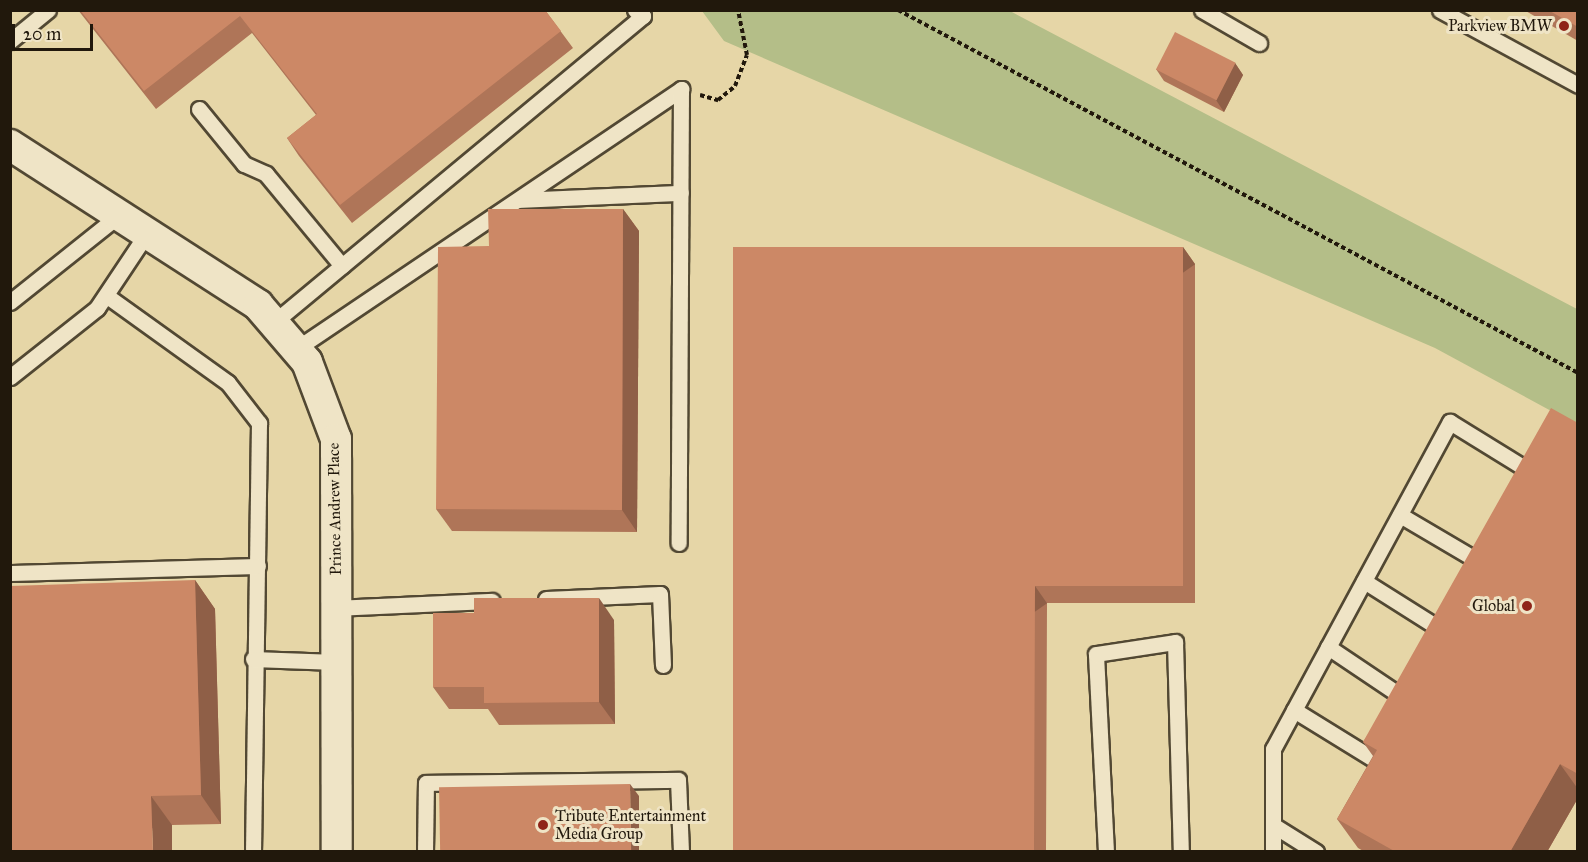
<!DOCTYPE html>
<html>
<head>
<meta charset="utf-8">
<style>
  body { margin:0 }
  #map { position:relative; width:1588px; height:862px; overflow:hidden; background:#e6d6a7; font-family:"IM FELL Great Primer",serif }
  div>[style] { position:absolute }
  .green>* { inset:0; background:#b4be88 }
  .path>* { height:4px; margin-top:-2px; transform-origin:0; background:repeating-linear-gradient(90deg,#21180c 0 4.5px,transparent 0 7.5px) }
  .roads { filter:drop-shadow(2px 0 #524833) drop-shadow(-2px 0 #524833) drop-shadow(0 2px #524833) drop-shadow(0 -2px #524833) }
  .service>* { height:15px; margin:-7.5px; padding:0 7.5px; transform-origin:7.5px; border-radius:7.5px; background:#efe4c6 }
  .minor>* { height:30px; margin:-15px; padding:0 15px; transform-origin:15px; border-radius:15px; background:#efe4c6 }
  .wall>* { inset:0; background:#af7558 }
  .shaded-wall>* { inset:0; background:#8f5f47; transform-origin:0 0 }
  .building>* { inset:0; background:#c86; transform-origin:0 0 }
  .dots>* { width:16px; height:16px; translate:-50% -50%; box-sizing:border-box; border:3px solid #efe4c6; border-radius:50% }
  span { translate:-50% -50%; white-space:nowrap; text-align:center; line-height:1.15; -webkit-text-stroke:6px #efe4c6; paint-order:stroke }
  .poi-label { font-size:16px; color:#21180c }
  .right { translate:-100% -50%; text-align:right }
  .left { translate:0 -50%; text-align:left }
  .street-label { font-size:16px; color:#21180c }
  .frame { position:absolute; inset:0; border:12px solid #21180c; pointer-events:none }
  .scale { position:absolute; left:12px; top:24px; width:81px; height:27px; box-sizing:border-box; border:3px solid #21180c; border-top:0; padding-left:8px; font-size:18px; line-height:21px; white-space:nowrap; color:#21180c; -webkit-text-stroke:4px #efe4c6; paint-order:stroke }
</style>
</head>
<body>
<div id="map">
  <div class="green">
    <div style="clip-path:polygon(702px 11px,1010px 11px,1577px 309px,1577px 425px,1435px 348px,724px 41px)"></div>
  </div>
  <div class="path">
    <div style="left:898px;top:10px;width:771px;rotate:28.09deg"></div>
    <div style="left:700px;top:95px;width:19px;rotate:16deg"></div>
    <div style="left:718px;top:100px;width:22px;rotate:-39deg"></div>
    <div style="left:735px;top:86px;width:33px;rotate:-69deg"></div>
    <div style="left:747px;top:55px;width:46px;rotate:-101.3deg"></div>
  </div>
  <div class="roads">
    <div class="service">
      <div style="left:1202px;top:10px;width:66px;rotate:30.1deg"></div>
      <div style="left:1440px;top:10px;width:157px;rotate:28.5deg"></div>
      <div style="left:10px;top:41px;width:49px;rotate:-39.2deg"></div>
      <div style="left:199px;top:109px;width:71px;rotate:50.7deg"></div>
      <div style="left:244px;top:164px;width:24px;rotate:24deg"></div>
      <div style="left:266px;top:174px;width:119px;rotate:50.4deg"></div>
      <div style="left:519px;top:200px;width:162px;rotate:-2.5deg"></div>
      <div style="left:107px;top:296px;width:149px;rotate:35.7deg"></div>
      <div style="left:228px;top:383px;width:51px;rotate:52.2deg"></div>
      <div style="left:259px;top:423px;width:429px;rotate:90.8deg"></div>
      <div style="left:10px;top:302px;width:139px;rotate:-38.6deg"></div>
      <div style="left:273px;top:323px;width:481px;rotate:-39.7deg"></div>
      <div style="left:643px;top:16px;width:10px;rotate:-143deg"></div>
      <div style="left:296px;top:349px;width:465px;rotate:-34deg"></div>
      <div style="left:681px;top:89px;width:454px;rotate:90.3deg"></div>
      <div style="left:10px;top:377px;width:111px;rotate:-38.4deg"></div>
      <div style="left:97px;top:308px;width:90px;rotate:-56.3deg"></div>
      <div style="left:1400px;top:515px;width:99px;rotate:30.5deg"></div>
      <div style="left:10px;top:573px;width:248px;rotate:-1.6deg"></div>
      <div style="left:1364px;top:581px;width:93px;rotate:32.3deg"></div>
      <div style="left:546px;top:599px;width:114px;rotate:-2.5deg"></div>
      <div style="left:660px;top:594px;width:71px;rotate:87.6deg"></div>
      <div style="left:336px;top:608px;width:156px;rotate:-2.6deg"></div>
      <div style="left:1328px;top:647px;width:95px;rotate:33.9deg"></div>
      <div style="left:253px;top:659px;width:83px;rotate:2.1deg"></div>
      <div style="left:1294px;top:710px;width:95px;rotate:31.7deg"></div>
      <div style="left:1273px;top:825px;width:51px;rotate:32.1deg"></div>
      <div style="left:425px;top:852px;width:69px;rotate:-89.2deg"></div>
      <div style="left:426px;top:783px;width:252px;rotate:-0.7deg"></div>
      <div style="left:678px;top:780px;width:72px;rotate:87.6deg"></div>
      <div style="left:1106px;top:852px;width:198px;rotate:-92.9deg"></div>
      <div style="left:1096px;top:654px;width:80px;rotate:-8.6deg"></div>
      <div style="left:1175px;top:642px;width:210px;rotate:88.4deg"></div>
      <div style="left:1273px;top:852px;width:103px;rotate:-90deg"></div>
      <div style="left:1273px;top:749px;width:372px;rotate:-61.6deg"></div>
      <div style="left:1450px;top:422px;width:95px;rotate:31.7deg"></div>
    </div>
    <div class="minor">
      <div style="left:10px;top:145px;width:295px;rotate:32.8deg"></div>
      <div style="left:258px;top:305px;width:75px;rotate:49.3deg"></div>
      <div style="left:307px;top:362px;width:82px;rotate:69.4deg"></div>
      <div style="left:336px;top:439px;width:413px;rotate:89.9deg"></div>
    </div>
  </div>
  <div class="wall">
    <div style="clip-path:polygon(78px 10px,545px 10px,573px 48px,352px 223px,299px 156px,287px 138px,316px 115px,252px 33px,156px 109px)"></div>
    <div style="clip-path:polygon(1524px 10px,1578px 10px,1578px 41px)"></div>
    <div style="clip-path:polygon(1235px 63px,1243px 75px,1224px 112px,1164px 81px,1156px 69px)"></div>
    <div style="clip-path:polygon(623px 209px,639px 231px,637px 532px,452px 531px,436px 509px)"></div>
    <div style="clip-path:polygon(1183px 247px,1195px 264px,1195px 603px,1047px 603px,1046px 852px,733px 852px)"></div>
    <div style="clip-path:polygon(1578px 423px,1578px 798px,1547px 852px,1365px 852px,1358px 848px,1337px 819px,1373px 756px,1363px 742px)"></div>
    <div style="clip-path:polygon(195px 580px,215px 609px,221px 824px,172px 825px,10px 852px)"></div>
    <div style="clip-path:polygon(474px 613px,614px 620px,615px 724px,499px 725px,488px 709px,449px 709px,433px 687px)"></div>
  </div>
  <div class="shaded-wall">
    <div style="clip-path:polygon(1235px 63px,1243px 75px,1224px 112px,1216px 100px)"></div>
    <div style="clip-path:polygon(623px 209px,639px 231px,637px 532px,622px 510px)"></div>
    <div style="left:1183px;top:247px;width:21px;height:339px;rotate:55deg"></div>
    <div style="clip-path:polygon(195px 580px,215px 609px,221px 824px,201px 795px)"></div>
    <div style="left:1035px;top:586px;width:21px;height:266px;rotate:55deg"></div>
    <div style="clip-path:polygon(599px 598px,614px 620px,615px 724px,599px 702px)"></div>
    <div style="clip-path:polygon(1560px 764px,1578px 789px,1578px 798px,1547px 852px,1510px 852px)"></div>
    <div style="clip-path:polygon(630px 784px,639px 796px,639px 852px,631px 852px)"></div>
    <div style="clip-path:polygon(151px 796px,172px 825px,172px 852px,153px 852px)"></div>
  </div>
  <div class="building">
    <div style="clip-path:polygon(80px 10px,545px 10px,561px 31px,340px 205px,287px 138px,317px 114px,240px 16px,144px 91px)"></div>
    <div style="clip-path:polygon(1548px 10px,1578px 10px,1578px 27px)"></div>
    <div style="left:1175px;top:32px;width:68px;height:42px;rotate:27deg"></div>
    <div style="clip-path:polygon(488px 209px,623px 209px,622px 510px,436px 509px,438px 247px,489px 246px)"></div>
    <div style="clip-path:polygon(733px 247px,1183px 247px,1183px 586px,1035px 586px,1034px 852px,733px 852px)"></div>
    <div style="clip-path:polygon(1551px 408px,1578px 423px,1578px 774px,1560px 764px,1510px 852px,1396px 852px,1337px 819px,1377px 750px,1363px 742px)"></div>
    <div style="clip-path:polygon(195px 580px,201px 795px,151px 796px,153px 852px,10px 852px,10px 586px)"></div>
    <div style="clip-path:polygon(474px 598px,599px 598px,599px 702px,484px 703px,484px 687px,433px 687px,433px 613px,474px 613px)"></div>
    <div style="left:630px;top:784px;width:68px;height:191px;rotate:89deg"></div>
  </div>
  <div class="dots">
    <div style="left:1564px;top:26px;background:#8f2418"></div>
    <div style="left:1527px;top:606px;background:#8f2418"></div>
    <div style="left:543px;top:825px;background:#8f2418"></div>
  </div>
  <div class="poi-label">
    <span class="right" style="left:1552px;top:26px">Parkview BMW</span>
    <span class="right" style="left:1515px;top:606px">Global</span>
    <span class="left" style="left:555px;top:825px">Tribute Entertainment<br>Media Group</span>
  </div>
  <div class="street-label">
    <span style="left:335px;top:509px;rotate:-91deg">Prince Andrew Place</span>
  </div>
  <div class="frame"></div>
  <div class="scale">20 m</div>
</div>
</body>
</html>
